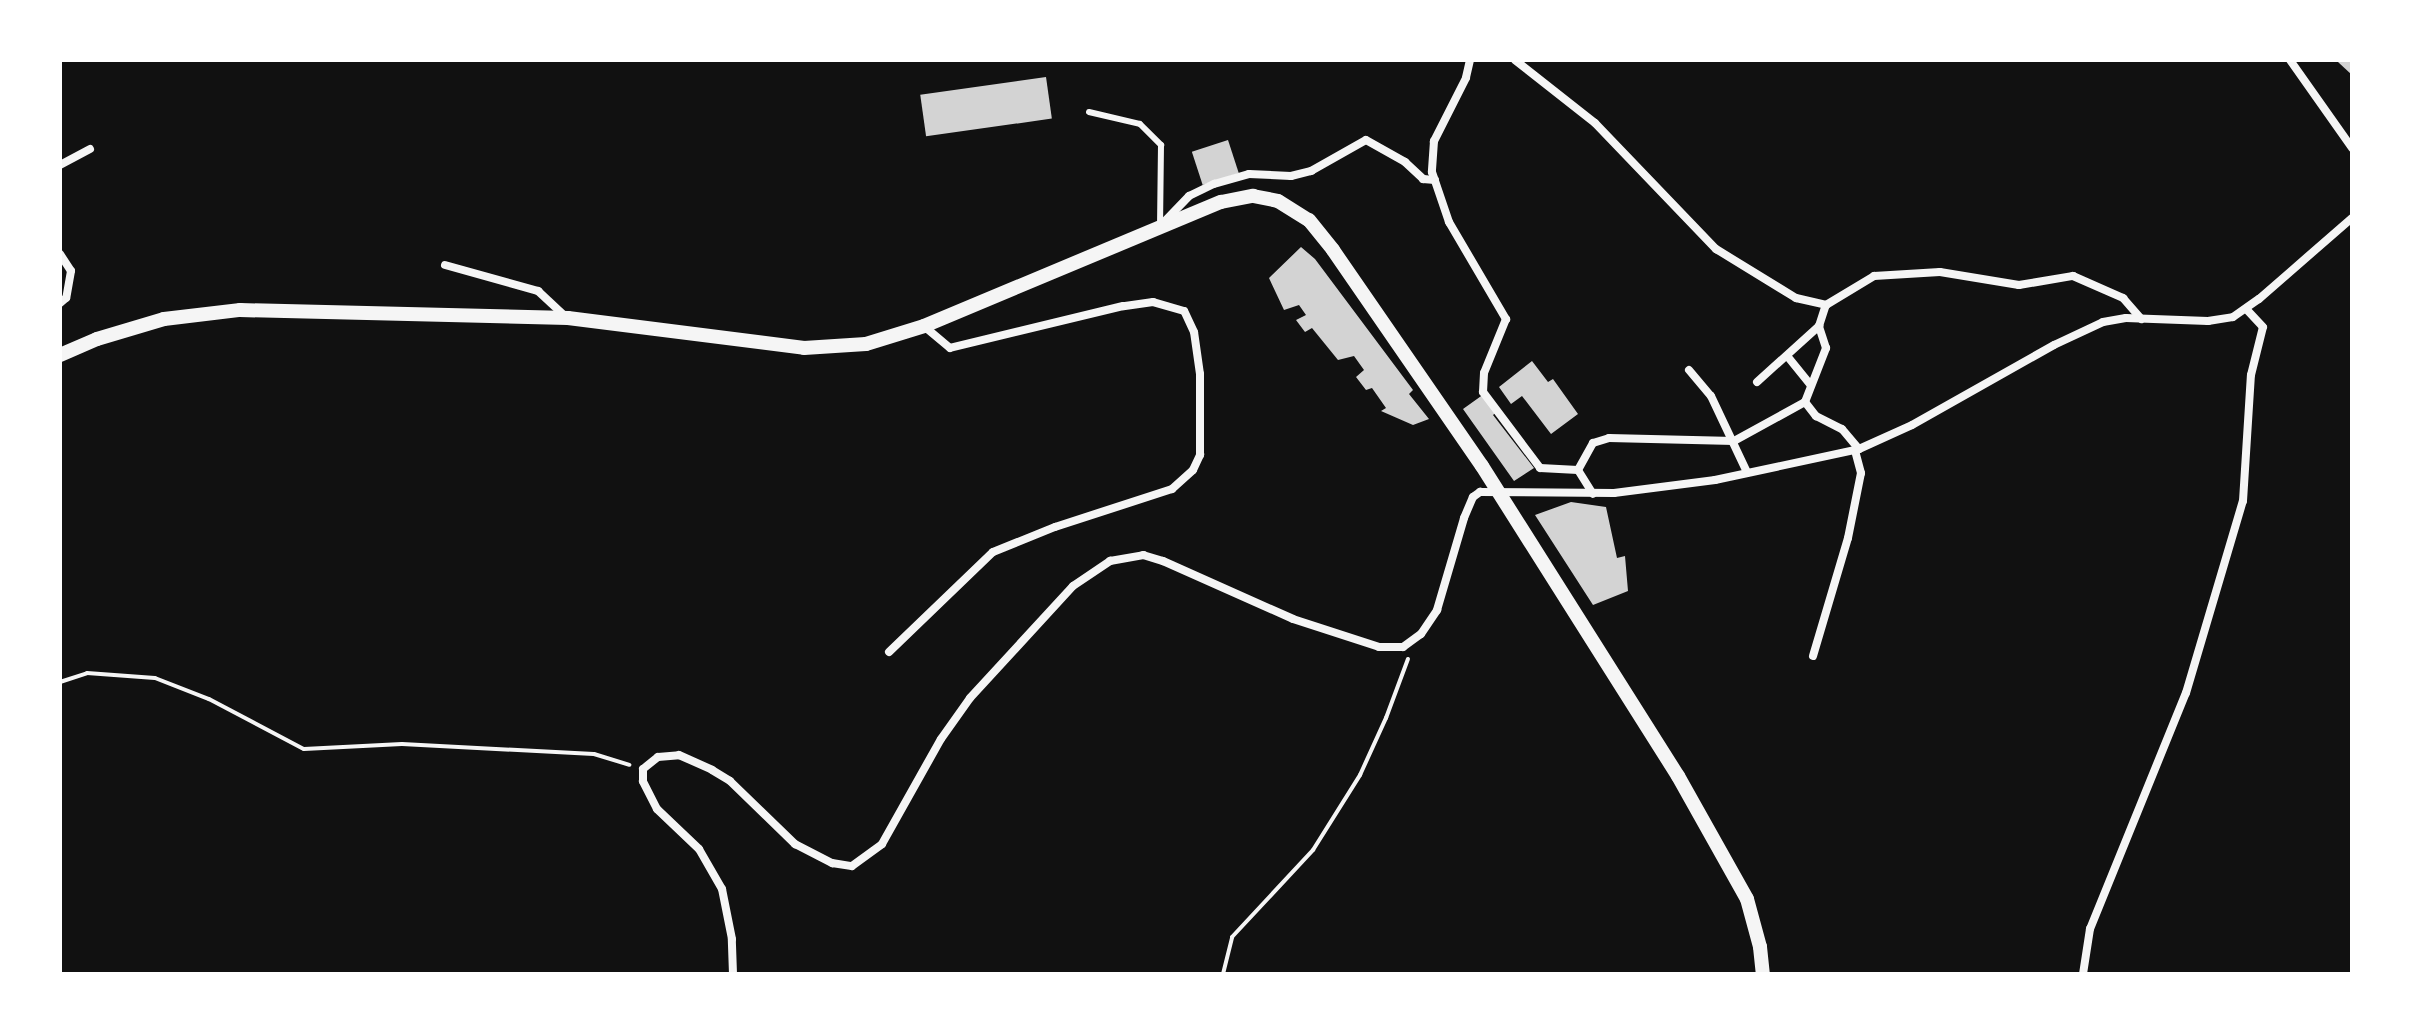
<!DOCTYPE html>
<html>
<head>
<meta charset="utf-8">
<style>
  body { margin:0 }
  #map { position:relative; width:2412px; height:1034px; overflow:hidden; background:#111; font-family:"Source Serif 4",serif }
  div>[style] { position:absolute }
  .building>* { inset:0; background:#d3d3d3; transform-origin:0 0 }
  .path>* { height:4px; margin:-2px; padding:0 2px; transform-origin:2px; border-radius:2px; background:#f5f5f5 }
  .service>* { height:6px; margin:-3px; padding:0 3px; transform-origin:3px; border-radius:3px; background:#f5f5f5 }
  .minor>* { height:8px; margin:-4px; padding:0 4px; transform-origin:4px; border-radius:4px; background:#f5f5f5 }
  .tertiary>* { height:14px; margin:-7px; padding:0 7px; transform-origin:7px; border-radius:7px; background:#f5f5f5 }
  span { translate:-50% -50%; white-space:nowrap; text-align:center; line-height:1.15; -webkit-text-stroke:6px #fff; paint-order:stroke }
  .frame { position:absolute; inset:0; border:62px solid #fff; pointer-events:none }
</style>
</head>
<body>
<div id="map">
  <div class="building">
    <div style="clip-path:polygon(2340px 60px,2352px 60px,2352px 75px,2338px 62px)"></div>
    <div style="left:1046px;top:77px;width:42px;height:127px;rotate:82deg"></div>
    <div style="left:1228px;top:140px;width:35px;height:38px;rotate:72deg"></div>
    <div style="clip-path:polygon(1301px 247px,1315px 259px,1413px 390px,1409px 394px,1429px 419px,1413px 425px,1381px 411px,1386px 408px,1372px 388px,1366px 390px,1356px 377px,1364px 370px,1354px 356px,1338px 360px,1312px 328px,1305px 332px,1296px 320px,1306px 315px,1299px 305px,1284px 310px,1269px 278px)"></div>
    <div style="clip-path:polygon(1532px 361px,1548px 382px,1553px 379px,1578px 414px,1551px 434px,1522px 396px,1511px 404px,1499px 387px)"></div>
    <div style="clip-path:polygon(1484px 394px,1498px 411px,1493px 415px,1534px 468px,1514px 481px,1463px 409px)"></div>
    <div style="clip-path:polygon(1571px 502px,1606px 507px,1617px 558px,1625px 556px,1628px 591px,1593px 605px,1535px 515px)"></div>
  </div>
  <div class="path">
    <div style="left:60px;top:682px;width:28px;rotate:-18deg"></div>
    <div style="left:87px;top:673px;width:68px;rotate:4.2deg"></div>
    <div style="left:155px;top:678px;width:58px;rotate:21.3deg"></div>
    <div style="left:209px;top:699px;width:107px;rotate:27.8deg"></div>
    <div style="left:304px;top:749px;width:98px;rotate:-2.9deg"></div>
    <div style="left:402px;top:744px;width:192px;rotate:3deg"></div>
    <div style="left:594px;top:754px;width:37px;rotate:17deg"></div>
    <div style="left:1223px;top:974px;width:38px;rotate:-76deg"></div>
    <div style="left:1232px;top:937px;width:119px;rotate:-47deg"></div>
    <div style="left:1313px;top:850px;width:89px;rotate:-57.9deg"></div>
    <div style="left:1360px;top:775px;width:63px;rotate:-65.5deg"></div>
    <div style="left:1386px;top:718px;width:63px;rotate:-69.6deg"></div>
  </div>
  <div class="service">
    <div style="left:1089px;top:112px;width:52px;rotate:13.2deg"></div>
    <div style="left:1140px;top:124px;width:30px;rotate:45deg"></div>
    <div style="left:1161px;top:145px;width:80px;rotate:90.7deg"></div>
  </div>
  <div class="minor">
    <div style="left:1470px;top:60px;width:18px;rotate:103deg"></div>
    <div style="left:1466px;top:78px;width:71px;rotate:116.9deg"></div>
    <div style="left:1434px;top:141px;width:31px;rotate:94deg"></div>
    <div style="left:1432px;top:172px;width:53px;rotate:71.2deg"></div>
    <div style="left:1449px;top:222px;width:113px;rotate:59.6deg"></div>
    <div style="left:1506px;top:319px;width:58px;rotate:112.2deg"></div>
    <div style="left:1484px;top:373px;width:19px;rotate:93deg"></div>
    <div style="left:1483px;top:392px;width:95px;rotate:53.1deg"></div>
    <div style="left:1540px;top:468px;width:38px;rotate:3deg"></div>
    <div style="left:1578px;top:470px;width:28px;rotate:58deg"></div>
    <div style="left:1515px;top:60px;width:102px;rotate:38.2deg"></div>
    <div style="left:1595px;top:123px;width:175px;rotate:46.2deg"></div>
    <div style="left:1716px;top:249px;width:94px;rotate:31.5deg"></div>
    <div style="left:1796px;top:298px;width:31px;rotate:13deg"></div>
    <div style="left:1826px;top:305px;width:56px;rotate:-31.1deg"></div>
    <div style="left:1874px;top:276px;width:66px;rotate:-3.5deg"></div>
    <div style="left:1940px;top:272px;width:80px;rotate:9.3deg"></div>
    <div style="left:2019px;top:285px;width:55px;rotate:-9.5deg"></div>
    <div style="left:2073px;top:276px;width:55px;rotate:23.7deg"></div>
    <div style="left:2123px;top:298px;width:28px;rotate:49deg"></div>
    <div style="left:2290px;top:60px;width:108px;rotate:54.8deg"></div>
    <div style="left:60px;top:165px;width:34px;rotate:-28deg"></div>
    <div style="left:1164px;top:222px;width:36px;rotate:-46deg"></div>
    <div style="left:1189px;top:196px;width:28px;rotate:-26deg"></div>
    <div style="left:1214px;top:184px;width:36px;rotate:-16deg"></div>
    <div style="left:1249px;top:174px;width:42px;rotate:2.7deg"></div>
    <div style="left:1291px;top:176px;width:21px;rotate:-14deg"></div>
    <div style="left:1311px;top:171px;width:63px;rotate:-29.4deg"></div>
    <div style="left:1366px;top:140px;width:45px;rotate:29.4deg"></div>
    <div style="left:1405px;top:162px;width:25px;rotate:43deg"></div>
    <div style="left:1423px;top:179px;width:12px;rotate:5deg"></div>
    <div style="left:60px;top:254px;width:20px;rotate:57deg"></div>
    <div style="left:71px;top:271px;width:27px;rotate:100deg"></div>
    <div style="left:66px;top:298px;width:8px;rotate:140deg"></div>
    <div style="left:445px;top:265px;width:97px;rotate:15.6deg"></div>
    <div style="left:538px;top:291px;width:38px;rotate:43deg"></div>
    <div style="left:1788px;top:357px;width:36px;rotate:51deg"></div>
    <div style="left:1689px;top:370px;width:34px;rotate:50deg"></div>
    <div style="left:1711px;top:396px;width:84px;rotate:64.7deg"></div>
    <div style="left:1757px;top:382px;width:84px;rotate:-42.1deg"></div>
    <div style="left:1805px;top:402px;width:18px;rotate:52deg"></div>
    <div style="left:1816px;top:416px;width:29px;rotate:27deg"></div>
    <div style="left:1842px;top:429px;width:26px;rotate:50deg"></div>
    <div style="left:1578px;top:470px;width:31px;rotate:-61deg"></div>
    <div style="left:1593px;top:443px;width:17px;rotate:-17deg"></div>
    <div style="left:1609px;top:438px;width:125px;rotate:1.4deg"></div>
    <div style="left:1734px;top:441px;width:81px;rotate:-28.8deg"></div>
    <div style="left:1805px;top:402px;width:58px;rotate:-68.7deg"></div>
    <div style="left:1826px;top:348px;width:23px;rotate:-108deg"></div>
    <div style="left:1819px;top:326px;width:22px;rotate:-72deg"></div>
    <div style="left:889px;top:652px;width:144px;rotate:-43.9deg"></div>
    <div style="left:993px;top:552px;width:67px;rotate:-22deg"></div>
    <div style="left:1055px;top:527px;width:123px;rotate:-18deg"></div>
    <div style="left:1172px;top:489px;width:28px;rotate:-42deg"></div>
    <div style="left:1193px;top:470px;width:17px;rotate:-65deg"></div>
    <div style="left:1200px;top:455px;width:81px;rotate:-90deg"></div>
    <div style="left:1200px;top:374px;width:42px;rotate:-98.1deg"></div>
    <div style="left:1194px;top:332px;width:23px;rotate:-115deg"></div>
    <div style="left:1184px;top:311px;width:32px;rotate:-164deg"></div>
    <div style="left:1153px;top:302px;width:30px;rotate:172deg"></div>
    <div style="left:1123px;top:306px;width:178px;rotate:166.4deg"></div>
    <div style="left:950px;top:348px;width:34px;rotate:-140deg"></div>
    <div style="left:1813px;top:656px;width:123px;rotate:-73.5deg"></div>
    <div style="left:1848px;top:538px;width:66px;rotate:-78.7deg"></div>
    <div style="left:1861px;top:473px;width:24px;rotate:-105deg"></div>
    <div style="left:733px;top:974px;width:35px;rotate:-92deg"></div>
    <div style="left:732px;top:939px;width:51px;rotate:-101.3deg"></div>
    <div style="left:722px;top:889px;width:46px;rotate:-119.9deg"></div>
    <div style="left:699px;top:849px;width:58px;rotate:-136.4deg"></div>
    <div style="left:657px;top:809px;width:31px;rotate:-117deg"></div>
    <div style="left:643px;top:781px;width:12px;rotate:-90deg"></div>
    <div style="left:643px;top:769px;width:19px;rotate:-39deg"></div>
    <div style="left:658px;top:757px;width:21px;rotate:-5deg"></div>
    <div style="left:679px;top:755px;width:36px;rotate:24deg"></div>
    <div style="left:712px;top:770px;width:21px;rotate:31deg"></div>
    <div style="left:730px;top:781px;width:91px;rotate:44.1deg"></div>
    <div style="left:795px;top:844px;width:42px;rotate:27.2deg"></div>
    <div style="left:832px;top:863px;width:20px;rotate:9deg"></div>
    <div style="left:852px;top:866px;width:37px;rotate:-36deg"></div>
    <div style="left:882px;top:844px;width:120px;rotate:-60.7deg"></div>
    <div style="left:941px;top:739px;width:50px;rotate:-54.7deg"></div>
    <div style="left:970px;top:698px;width:152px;rotate:-47.4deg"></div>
    <div style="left:1073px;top:586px;width:45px;rotate:-34deg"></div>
    <div style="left:1110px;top:561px;width:34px;rotate:-10deg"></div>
    <div style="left:1143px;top:555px;width:21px;rotate:17deg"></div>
    <div style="left:1163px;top:561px;width:142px;rotate:24deg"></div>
    <div style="left:1293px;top:619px;width:90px;rotate:18deg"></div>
    <div style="left:1379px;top:647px;width:24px"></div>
    <div style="left:1403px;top:647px;width:22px;rotate:-36deg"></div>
    <div style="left:1421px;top:634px;width:29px;rotate:-56deg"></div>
    <div style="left:1437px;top:610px;width:96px;rotate:-73.6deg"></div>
    <div style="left:1464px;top:518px;width:23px;rotate:-67deg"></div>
    <div style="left:1473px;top:497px;width:9px;rotate:-36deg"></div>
    <div style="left:1480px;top:492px;width:134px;rotate:0.4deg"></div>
    <div style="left:1614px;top:493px;width:102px;rotate:-7.3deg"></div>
    <div style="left:1715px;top:480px;width:147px;rotate:-12.1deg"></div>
    <div style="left:1859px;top:449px;width:58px;rotate:-24.4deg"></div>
    <div style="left:1912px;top:425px;width:163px;rotate:-29.4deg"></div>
    <div style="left:2054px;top:345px;width:54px;rotate:-25.1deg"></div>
    <div style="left:2103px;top:322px;width:23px;rotate:-10deg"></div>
    <div style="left:2126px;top:318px;width:82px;rotate:2.1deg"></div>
    <div style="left:2208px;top:321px;width:25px;rotate:-9deg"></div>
    <div style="left:2233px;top:317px;width:32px;rotate:-35deg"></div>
    <div style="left:2259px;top:299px;width:123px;rotate:-41.1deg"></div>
    <div style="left:2083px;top:974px;width:46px;rotate:-81.2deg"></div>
    <div style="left:2090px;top:929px;width:255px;rotate:-67.9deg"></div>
    <div style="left:2186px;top:693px;width:200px;rotate:-73.5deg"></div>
    <div style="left:2243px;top:501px;width:126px;rotate:-86.4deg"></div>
    <div style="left:2251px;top:375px;width:49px;rotate:-76deg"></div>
    <div style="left:2263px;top:327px;width:25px;rotate:-133deg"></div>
  </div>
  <div class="tertiary">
    <div style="left:60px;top:355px;width:40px;rotate:-23.4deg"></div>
    <div style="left:97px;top:339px;width:70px;rotate:-16.6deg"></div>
    <div style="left:164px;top:319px;width:77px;rotate:-6.8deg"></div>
    <div style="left:240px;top:310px;width:328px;rotate:1.4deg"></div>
    <div style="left:568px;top:318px;width:238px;rotate:7.2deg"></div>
    <div style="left:804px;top:348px;width:62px;rotate:-3.7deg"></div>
    <div style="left:866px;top:344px;width:61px;rotate:-17.2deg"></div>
    <div style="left:924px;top:326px;width:322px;rotate:-22.7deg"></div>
    <div style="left:1221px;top:202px;width:33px;rotate:-11deg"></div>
    <div style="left:1253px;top:196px;width:25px;rotate:11deg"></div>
    <div style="left:1278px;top:201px;width:36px;rotate:32deg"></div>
    <div style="left:1309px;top:220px;width:38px;rotate:51deg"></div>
    <div style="left:1333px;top:250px;width:262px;rotate:55.4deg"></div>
    <div style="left:1482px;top:466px;width:367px;rotate:57.7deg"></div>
    <div style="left:1678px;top:776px;width:141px;rotate:60.7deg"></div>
    <div style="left:1747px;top:899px;width:50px;rotate:74.8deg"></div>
    <div style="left:1760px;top:947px;width:27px;rotate:84deg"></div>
  </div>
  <div class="frame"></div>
</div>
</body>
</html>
